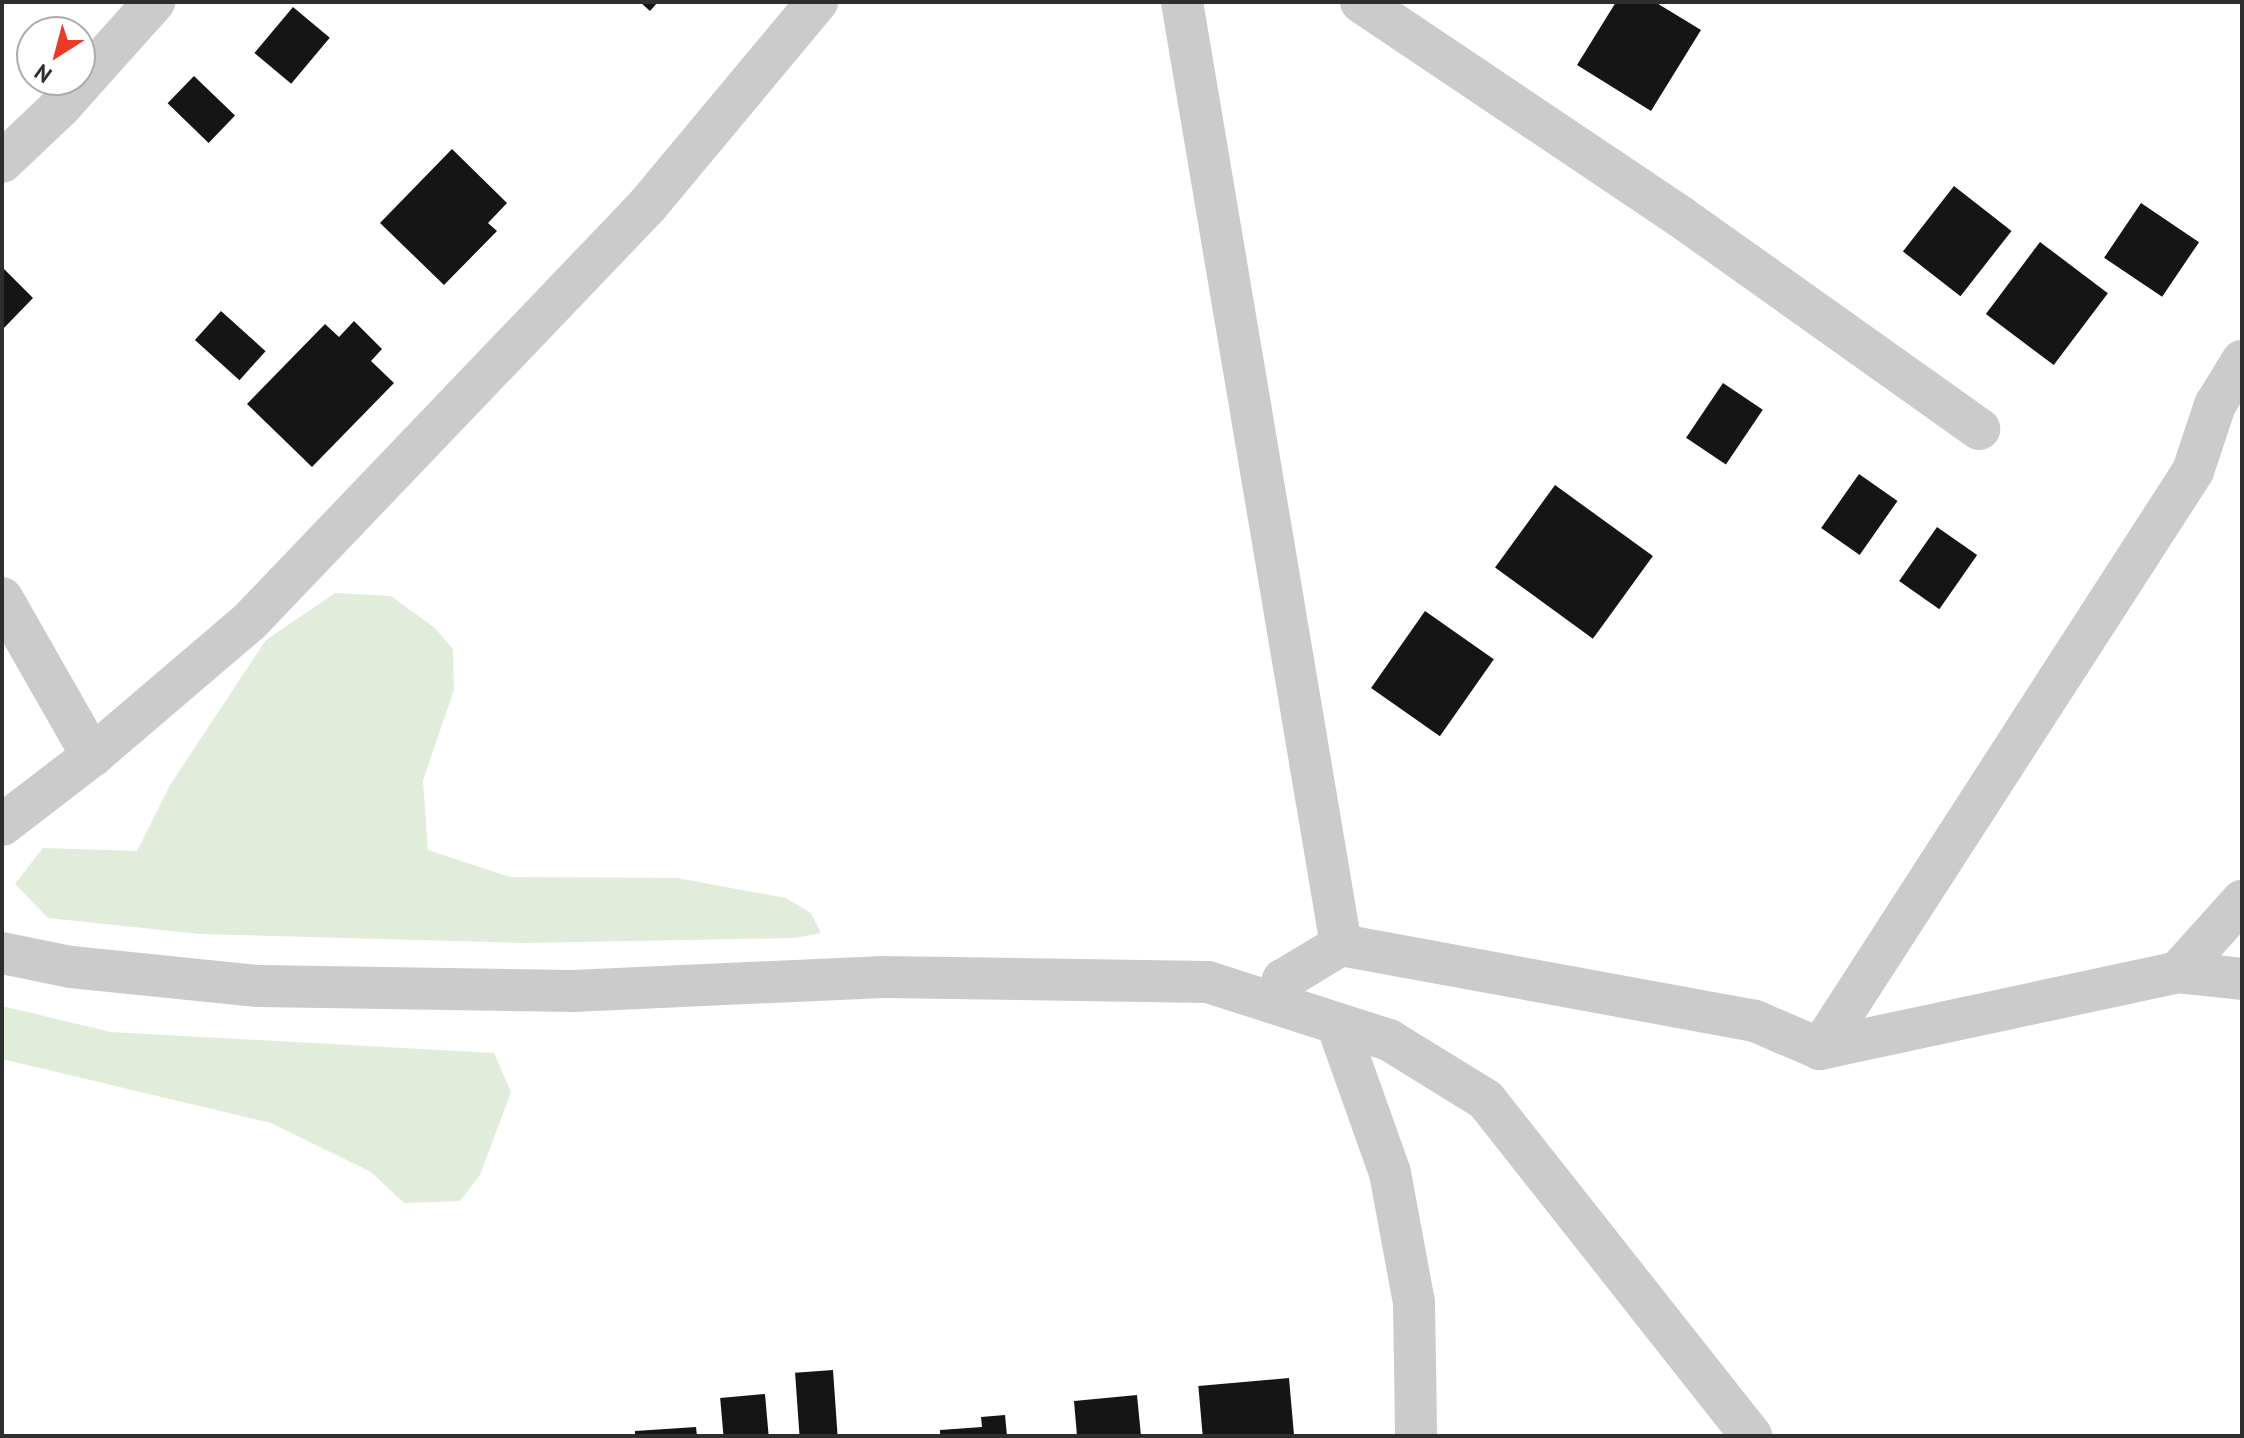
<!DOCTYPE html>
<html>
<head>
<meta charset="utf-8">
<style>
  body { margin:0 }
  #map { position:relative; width:2244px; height:1438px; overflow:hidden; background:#fff; font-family:"PT Sans",sans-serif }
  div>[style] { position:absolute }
  .green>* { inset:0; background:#e1ecdb }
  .building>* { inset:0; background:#151515; transform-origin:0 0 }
  .street>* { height:42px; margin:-21px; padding:0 21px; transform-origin:21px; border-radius:21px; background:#cbcbcb }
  span { translate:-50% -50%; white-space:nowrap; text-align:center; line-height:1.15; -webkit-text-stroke:8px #fff; paint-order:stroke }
  .frame { position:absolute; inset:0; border:4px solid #2e2e2e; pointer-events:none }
  .north { position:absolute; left:16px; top:16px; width:80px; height:80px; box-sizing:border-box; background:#fff; border:2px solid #ababab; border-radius:50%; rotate:216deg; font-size:22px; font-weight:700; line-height:32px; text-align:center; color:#2e2e2e }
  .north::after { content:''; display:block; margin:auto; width:28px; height:36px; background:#ec3a29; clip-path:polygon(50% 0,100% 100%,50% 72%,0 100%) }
</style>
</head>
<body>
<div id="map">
  <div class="green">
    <div style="clip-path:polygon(335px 593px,391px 596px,435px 628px,453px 649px,454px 690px,423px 780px,428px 850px,510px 877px,677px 878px,786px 898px,811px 913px,821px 933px,795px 938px,524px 943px,200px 934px,48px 918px,15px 884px,43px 848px,137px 851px,170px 785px,266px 640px)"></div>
    <div style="clip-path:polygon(2px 1006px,111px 1032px,494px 1053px,511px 1092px,480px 1175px,460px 1201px,404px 1203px,371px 1172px,271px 1123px,2px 1059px)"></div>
  </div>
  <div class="building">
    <div style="clip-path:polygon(640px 2px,658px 2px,650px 11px)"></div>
    <div style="clip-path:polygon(1616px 2px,1655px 2px,1701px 30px,1651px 111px,1577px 65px)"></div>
    <div style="left:293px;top:7px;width:48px;height:60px;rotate:40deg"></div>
    <div style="left:194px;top:76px;width:57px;height:38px;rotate:44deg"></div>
    <div style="clip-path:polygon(452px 149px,507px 203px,488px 223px,497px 231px,444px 285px,380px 223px)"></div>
    <div style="left:1954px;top:186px;width:73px;height:83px;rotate:38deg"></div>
    <div style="left:2141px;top:203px;width:70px;height:66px;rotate:34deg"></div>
    <div style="left:2040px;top:242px;width:85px;height:90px;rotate:37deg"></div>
    <div style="clip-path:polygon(2px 267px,33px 298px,2px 330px)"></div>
    <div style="left:221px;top:311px;width:60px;height:39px;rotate:42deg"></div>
    <div style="clip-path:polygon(354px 321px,382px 349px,371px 361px,394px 383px,312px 467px,247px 404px,325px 324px,339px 337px)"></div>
    <div style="left:1723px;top:383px;width:48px;height:66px;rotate:34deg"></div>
    <div style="left:1859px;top:474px;width:47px;height:66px;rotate:35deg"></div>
    <div style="left:1555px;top:485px;width:121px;height:102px;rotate:36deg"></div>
    <div style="left:1937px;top:527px;width:49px;height:66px;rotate:35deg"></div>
    <div style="left:1425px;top:611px;width:84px;height:94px;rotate:35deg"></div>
    <div style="left:833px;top:1370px;width:66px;height:38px;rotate:86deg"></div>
    <div style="left:1289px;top:1378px;width:58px;height:91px;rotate:85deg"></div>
    <div style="left:765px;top:1394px;width:42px;height:45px;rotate:85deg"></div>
    <div style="clip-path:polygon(1137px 1395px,1141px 1436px,1077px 1436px,1074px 1401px)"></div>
    <div style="clip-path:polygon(1005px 1415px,1007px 1436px,940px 1436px,940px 1430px,982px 1427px,981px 1417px)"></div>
    <div style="clip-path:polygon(696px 1427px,697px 1436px,635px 1436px,635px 1431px)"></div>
  </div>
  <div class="street">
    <div style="left:1182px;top:2px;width:956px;rotate:80.43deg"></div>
    <div style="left:1361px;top:2px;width:386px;rotate:33.9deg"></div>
    <div style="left:1681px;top:217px;width:366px;rotate:35.4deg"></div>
    <div style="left:2px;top:162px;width:81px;rotate:-43.5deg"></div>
    <div style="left:61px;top:106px;width:140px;rotate:-48.2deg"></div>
    <div style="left:2px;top:598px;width:182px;rotate:60.3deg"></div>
    <div style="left:2px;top:825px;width:113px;rotate:-37.5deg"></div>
    <div style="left:92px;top:756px;width:208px;rotate:-40.5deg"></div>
    <div style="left:250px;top:621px;width:574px;rotate:-46.27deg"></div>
    <div style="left:647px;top:206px;width:266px;rotate:-50.2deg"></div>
    <div style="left:2px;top:953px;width:70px;rotate:11.5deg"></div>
    <div style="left:71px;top:967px;width:189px;rotate:5.8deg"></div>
    <div style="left:259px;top:986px;width:314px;rotate:0.9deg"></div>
    <div style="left:573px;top:991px;width:310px;rotate:-2.6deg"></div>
    <div style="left:883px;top:977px;width:325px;rotate:0.9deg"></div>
    <div style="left:1208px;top:982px;width:190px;rotate:17.8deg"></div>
    <div style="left:1389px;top:1040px;width:114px;rotate:31.7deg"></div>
    <div style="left:1486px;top:1100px;width:428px;rotate:51.7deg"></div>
    <div style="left:2178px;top:972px;width:64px;rotate:6.2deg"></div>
    <div style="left:1274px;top:1003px;width:25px;rotate:-69deg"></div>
    <div style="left:1283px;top:980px;width:68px;rotate:-31.1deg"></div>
    <div style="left:1341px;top:945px;width:421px;rotate:10.4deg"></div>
    <div style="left:1755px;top:1021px;width:71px;rotate:23.3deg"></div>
    <div style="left:1820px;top:1049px;width:366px;rotate:-12.1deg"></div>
    <div style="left:2178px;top:972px;width:96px;rotate:-48deg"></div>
    <div style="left:1337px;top:1024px;width:158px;rotate:70.4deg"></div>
    <div style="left:1390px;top:1173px;width:131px;rotate:79.5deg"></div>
    <div style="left:1414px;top:1302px;width:134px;rotate:89.1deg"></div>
    <div style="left:1820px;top:1049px;width:688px;rotate:-57.16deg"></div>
    <div style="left:2193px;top:471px;width:70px;rotate:-71.6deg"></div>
    <div style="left:2215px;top:405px;width:52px;rotate:-58.5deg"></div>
  </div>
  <div class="frame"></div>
  <div class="north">N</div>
</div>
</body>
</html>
